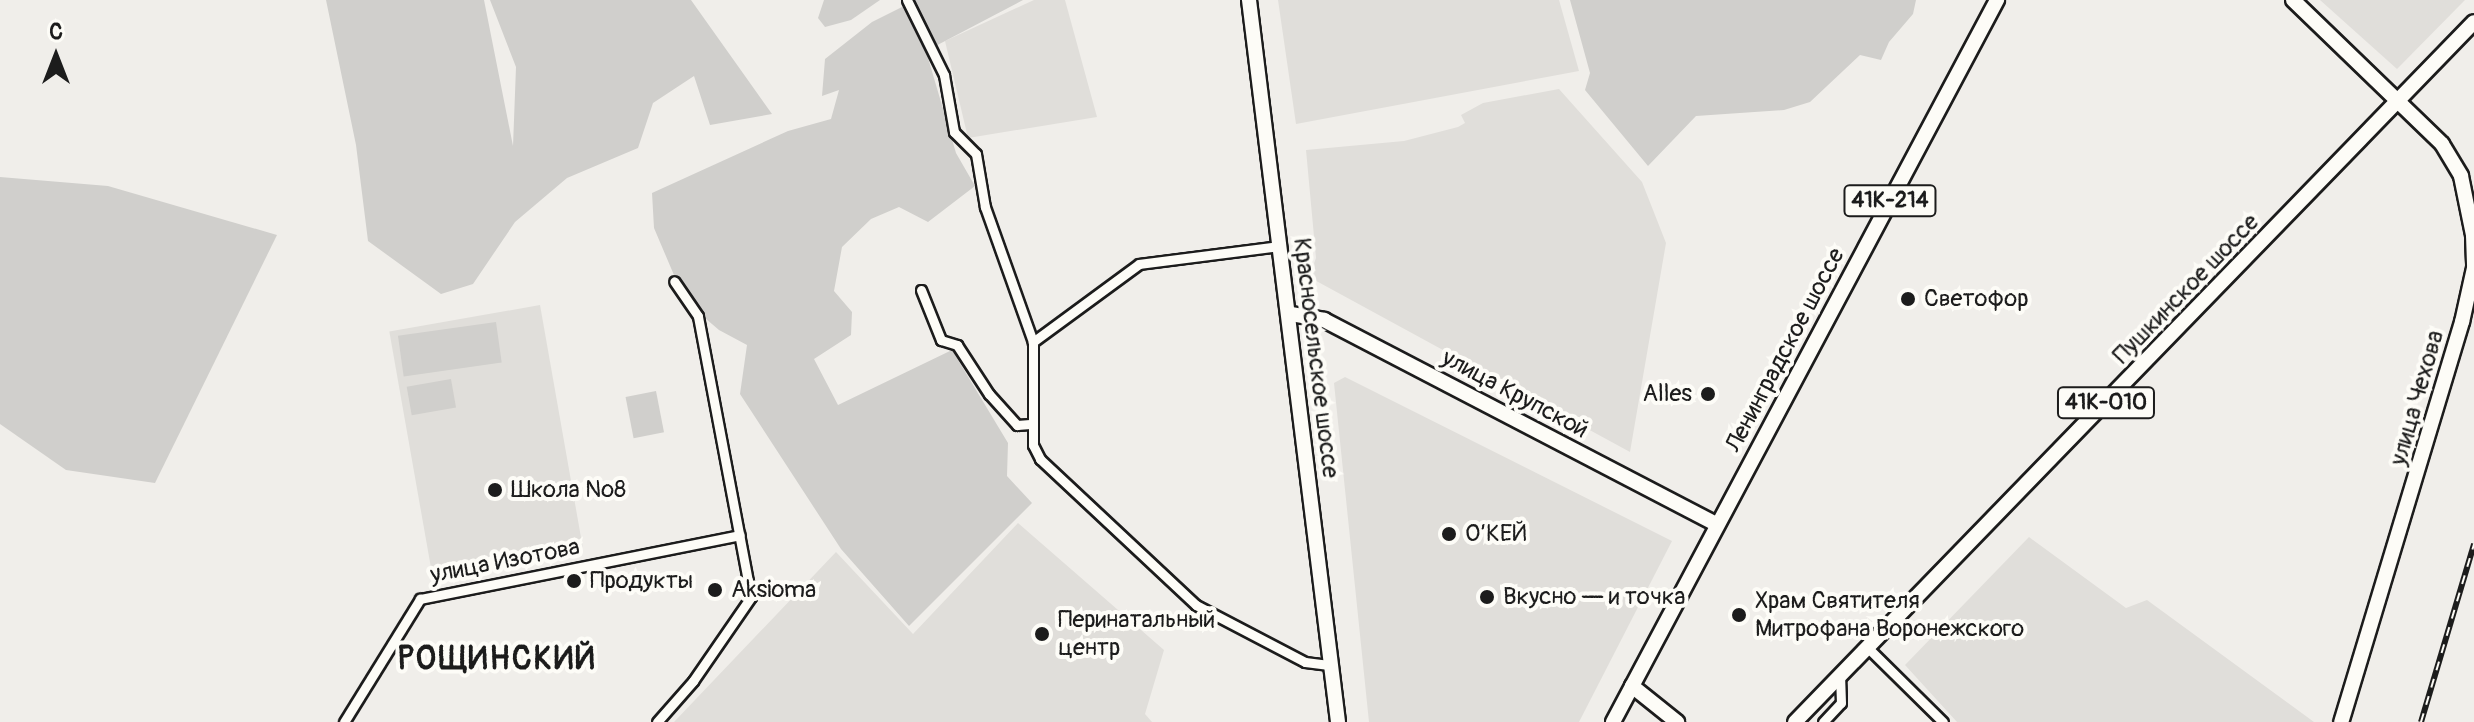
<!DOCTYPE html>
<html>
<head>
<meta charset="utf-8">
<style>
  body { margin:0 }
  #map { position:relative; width:2474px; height:722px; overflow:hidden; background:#f0eeea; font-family:Pangolin,sans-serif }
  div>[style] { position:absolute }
  .built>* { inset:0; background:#e0deda; transform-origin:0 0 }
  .green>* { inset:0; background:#d0cfcc; transform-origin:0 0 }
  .roads { filter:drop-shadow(2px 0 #1c1c1c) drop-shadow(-2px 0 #1c1c1c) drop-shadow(0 2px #1c1c1c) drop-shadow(0 -2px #1c1c1c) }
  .street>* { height:9px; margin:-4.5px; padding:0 4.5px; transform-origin:4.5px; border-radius:4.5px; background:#fdfcf7 }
  .secondary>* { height:14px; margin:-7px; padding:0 7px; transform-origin:7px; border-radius:7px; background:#fdfcf7 }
  .primary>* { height:14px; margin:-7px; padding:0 7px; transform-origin:7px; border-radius:7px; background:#fdfcf7 }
  .rail>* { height:6px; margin-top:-3px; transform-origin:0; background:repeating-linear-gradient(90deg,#fdfcf7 0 9px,#1c1c1c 0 18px); box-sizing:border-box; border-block:2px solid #1c1c1c }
  .dots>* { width:22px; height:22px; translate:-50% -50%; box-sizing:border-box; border:4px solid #fdfcf7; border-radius:50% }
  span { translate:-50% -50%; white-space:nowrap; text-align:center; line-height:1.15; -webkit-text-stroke:8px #fdfcf7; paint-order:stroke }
  .shield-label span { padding:2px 6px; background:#fdfcf7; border:2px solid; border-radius:6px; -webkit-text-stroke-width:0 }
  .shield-label { font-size:22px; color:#1c1c1c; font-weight:700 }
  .street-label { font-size:24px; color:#1c1c1c }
  .poi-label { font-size:24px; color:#1c1c1c }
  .left { translate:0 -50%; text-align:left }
  .right { translate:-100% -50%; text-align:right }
  .district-label { font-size:32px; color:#1c1c1c; font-weight:700; letter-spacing:2px }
  .north { position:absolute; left:16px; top:16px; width:80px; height:80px; -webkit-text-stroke:6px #fdfcf7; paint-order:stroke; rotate:0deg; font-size:22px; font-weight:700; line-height:32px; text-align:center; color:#1c1c1c }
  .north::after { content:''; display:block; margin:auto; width:28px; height:36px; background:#1c1c1c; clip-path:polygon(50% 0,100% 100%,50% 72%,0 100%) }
</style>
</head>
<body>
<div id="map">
  <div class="built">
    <div style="clip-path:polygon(1034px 0,1065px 0,1097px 117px,968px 138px,945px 41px)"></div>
    <div style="clip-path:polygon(1278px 0,1559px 0,1579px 71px,1296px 124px)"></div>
    <div style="clip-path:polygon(2320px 0,2465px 0,2397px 69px)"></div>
    <div style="clip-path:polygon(1559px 89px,1642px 182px,1666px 243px,1630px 452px,1309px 277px,1316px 258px,1306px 150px,1404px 141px,1458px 127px,1465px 123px,1461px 115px,1483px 103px)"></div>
    <div style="left:540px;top:305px;width:248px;height:153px;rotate:80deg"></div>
    <div style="clip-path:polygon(1345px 377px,1672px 541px,1579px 722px,1369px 722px,1334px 383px)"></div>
    <div style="clip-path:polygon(1018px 523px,1164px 650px,1145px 714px,1152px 722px,674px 722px,836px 552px,913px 634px)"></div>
    <div style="clip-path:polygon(2029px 537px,2126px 608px,2147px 600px,2314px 722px,1957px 722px,1905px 665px)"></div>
  </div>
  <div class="green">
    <div style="clip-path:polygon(326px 0,484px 0,513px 146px,516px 67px,490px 0,691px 0,772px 114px,710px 125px,694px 76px,653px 103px,638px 148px,567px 178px,515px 222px,473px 284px,441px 294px,368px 241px,356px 145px)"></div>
    <div style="clip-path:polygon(824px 0,880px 0,851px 20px,825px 27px,818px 18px)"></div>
    <div style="clip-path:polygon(916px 0,1023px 0,926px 51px,956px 153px,975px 186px,928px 222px,899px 207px,871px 219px,842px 247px,834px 291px,852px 312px,851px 335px,814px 359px,838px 405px,952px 350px,1008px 443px,1007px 476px,1032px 503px,909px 626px,841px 549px,740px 394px,747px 345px,719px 330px,685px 301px,654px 228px,652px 193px,788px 131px,831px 119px,839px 90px,822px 96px,825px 59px,872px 22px)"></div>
    <div style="clip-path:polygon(1570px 0,1916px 0,1913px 14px,1889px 42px,1881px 60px,1860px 55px,1810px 102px,1784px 110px,1696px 116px,1648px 166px,1585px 90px,1590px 73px)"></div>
    <div style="clip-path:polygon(0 177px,108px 186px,277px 235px,155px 483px,66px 470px,0 424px)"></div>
    <div style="left:496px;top:322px;width:41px;height:99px;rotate:82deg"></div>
    <div style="left:451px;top:379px;width:29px;height:45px;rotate:80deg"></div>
    <div style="left:656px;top:391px;width:42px;height:31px;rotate:79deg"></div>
  </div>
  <div class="roads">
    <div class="street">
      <div style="left:907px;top:0;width:84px;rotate:63.7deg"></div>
      <div style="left:944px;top:75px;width:58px;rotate:80deg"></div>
      <div style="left:954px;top:132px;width:31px;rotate:45deg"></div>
      <div style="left:976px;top:154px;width:54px;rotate:80.4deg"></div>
      <div style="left:985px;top:207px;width:143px;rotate:70.4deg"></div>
      <div style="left:1279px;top:246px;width:141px;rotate:172.7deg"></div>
      <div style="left:1139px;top:264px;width:132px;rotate:143.7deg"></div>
      <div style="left:1033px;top:342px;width:103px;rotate:90deg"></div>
      <div style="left:1033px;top:445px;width:16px;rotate:63deg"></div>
      <div style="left:1040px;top:459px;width:214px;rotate:43.1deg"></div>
      <div style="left:1196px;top:605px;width:123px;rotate:27.6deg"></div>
      <div style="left:1305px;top:662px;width:26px;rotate:7deg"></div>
      <div style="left:921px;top:290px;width:54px;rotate:68.2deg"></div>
      <div style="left:941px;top:340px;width:17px;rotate:17deg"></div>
      <div style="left:957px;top:345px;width:59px;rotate:56.9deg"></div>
      <div style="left:989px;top:394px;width:42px;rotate:47.9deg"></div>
      <div style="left:1017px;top:425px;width:13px;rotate:-4deg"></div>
      <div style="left:1866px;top:646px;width:108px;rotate:44.6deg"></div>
      <div style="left:344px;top:722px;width:145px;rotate:-58.3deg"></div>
      <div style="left:420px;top:599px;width:326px;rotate:-11.3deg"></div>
      <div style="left:657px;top:722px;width:55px;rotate:-48.7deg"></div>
      <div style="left:693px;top:681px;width:102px;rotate:-55.4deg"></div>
      <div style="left:751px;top:597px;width:286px;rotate:-100.7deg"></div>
      <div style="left:698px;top:316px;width:42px;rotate:-124.4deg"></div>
      <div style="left:1823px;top:722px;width:26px;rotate:-47deg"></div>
      <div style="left:1841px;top:703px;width:26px;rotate:-92deg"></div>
    </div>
    <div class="secondary">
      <div style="left:1249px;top:0;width:727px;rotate:82.97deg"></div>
      <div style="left:2293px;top:0;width:207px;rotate:44deg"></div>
      <div style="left:2442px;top:144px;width:37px;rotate:59deg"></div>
      <div style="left:2461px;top:176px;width:60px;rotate:78.5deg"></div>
      <div style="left:2473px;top:235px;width:33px;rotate:88deg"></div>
      <div style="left:2474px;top:268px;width:55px;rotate:102.5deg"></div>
      <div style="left:2462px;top:322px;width:418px;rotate:106.8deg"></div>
      <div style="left:1291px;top:314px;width:34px;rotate:10deg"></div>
      <div style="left:1324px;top:320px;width:442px;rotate:27.5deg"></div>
      <div style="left:1632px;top:686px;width:58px;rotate:38.7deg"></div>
    </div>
    <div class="primary">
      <div style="left:1613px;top:722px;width:818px;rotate:-61.99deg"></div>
      <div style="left:1795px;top:722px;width:975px;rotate:-45.87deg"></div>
    </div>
  </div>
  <div class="rail">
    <div style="left:2421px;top:722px;width:186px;rotate:-73.4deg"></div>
  </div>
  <div class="dots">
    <div style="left:1908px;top:299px;background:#1c1c1c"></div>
    <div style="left:1708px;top:394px;background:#1c1c1c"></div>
    <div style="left:495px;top:490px;background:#1c1c1c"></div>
    <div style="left:1449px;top:534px;background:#1c1c1c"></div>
    <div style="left:574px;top:581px;background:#1c1c1c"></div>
    <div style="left:715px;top:590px;background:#1c1c1c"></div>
    <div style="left:1487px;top:597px;background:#1c1c1c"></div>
    <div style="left:1739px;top:615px;background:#1c1c1c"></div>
    <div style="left:1042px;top:634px;background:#1c1c1c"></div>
  </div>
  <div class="shield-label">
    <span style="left:1890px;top:201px">41К-214</span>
    <span style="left:2106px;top:403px">41К-010</span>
  </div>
  <div class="street-label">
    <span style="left:2186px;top:289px;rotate:-46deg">Пушкинское шоссе</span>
    <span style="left:1785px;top:350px;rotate:-62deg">Ленинградское шоссе</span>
    <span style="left:1316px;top:358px;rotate:83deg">Красносельское шоссе</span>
    <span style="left:1515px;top:394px;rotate:28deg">улица Крупской</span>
    <span style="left:2417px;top:398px;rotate:-74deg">улица Чехова</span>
    <span style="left:505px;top:561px;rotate:-11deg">улица Изотова</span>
  </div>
  <div class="poi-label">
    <span class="left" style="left:1924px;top:299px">Светофор</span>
    <span class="right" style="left:1692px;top:394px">Alles</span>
    <span class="left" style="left:511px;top:490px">Школа №8</span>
    <span class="left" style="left:1465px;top:534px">О’КЕЙ</span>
    <span class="left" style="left:590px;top:581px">Продукты</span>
    <span class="left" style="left:731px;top:590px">Aksioma</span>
    <span class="left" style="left:1503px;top:597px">Вкусно — и точка</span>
    <span class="left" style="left:1755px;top:615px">Храм Святителя<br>Митрофана Воронежского</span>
    <span class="left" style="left:1058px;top:634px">Перинатальный<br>центр</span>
  </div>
  <div class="district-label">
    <span style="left:497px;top:659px">РОЩИНСКИЙ</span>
  </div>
  <div class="north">С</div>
</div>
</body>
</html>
